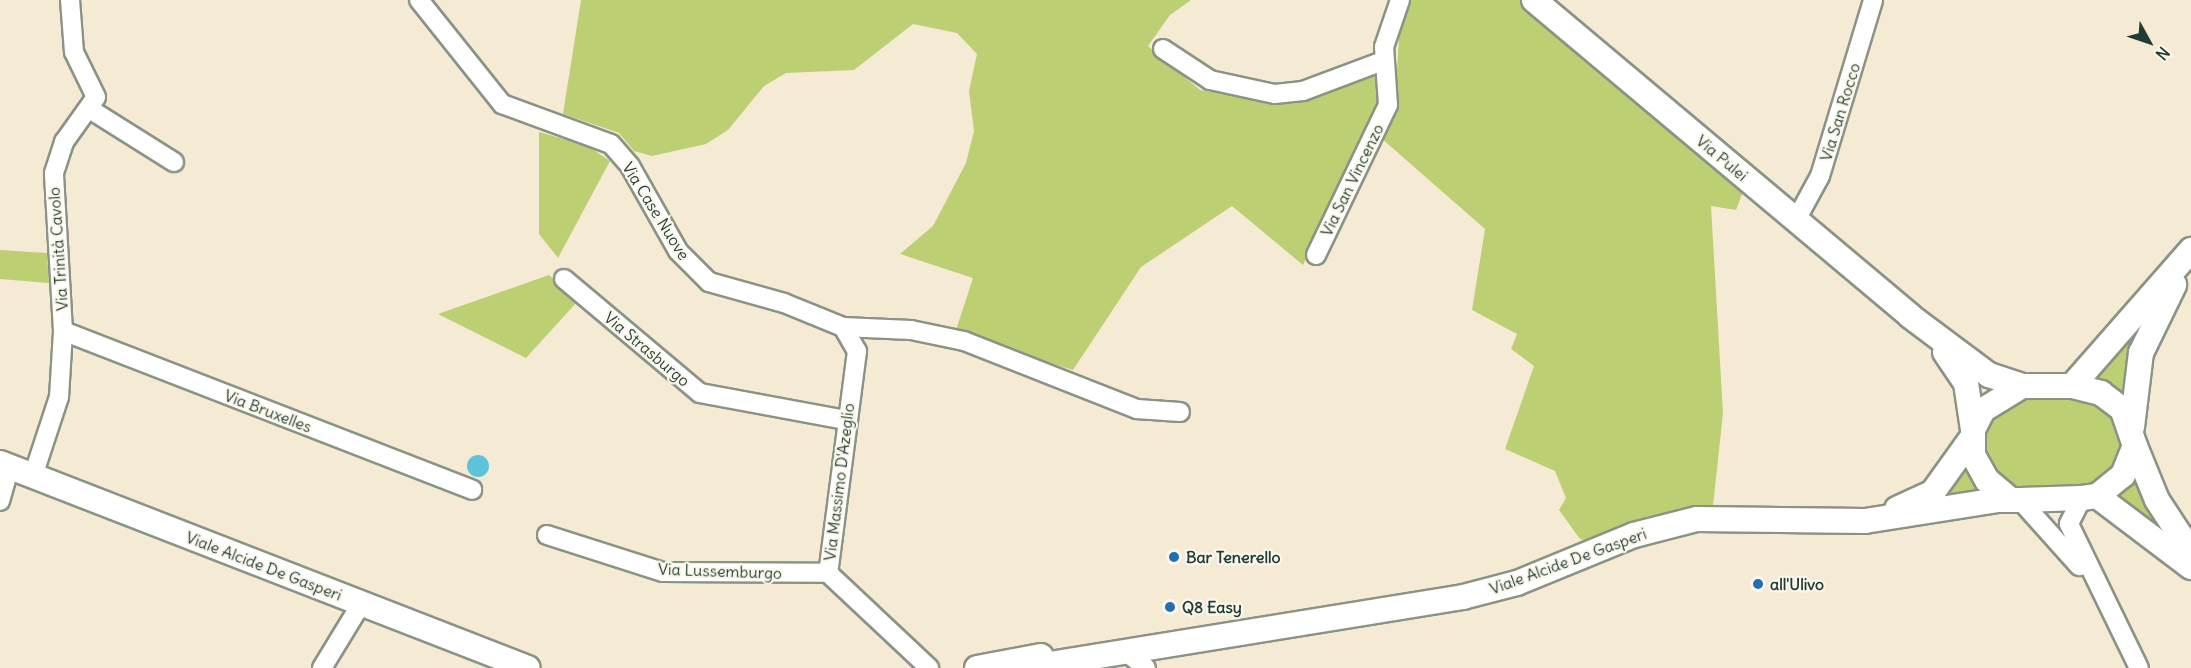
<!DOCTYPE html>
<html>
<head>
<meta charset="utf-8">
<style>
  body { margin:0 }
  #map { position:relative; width:2191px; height:668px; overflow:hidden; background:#f5ead3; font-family:Delius,sans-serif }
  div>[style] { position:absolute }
  .green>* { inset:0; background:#bcd073 }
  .water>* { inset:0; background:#5dc3da }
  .round { border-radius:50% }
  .roads { filter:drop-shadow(2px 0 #8a9484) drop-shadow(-2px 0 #8a9484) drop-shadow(0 2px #8a9484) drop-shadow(0 -2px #8a9484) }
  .street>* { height:18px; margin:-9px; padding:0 9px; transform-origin:9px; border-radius:9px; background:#fff }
  .secondary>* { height:24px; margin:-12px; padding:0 12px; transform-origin:12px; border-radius:12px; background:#fff }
  .dots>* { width:16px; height:16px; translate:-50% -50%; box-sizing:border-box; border:3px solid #fbf7ec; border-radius:50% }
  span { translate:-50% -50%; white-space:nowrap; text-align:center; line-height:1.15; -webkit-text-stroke:4.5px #fbf7ec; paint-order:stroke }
  .street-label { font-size:16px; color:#1f3d34 }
  .poi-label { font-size:16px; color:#1f3d34; font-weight:700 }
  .left { translate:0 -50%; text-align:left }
  .north { position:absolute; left:2119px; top:12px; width:60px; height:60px; -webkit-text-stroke:4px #fbf7ec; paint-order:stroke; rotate:130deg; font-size:16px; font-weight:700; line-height:24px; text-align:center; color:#1f3d34 }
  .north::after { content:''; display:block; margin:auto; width:21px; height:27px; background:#1f3d34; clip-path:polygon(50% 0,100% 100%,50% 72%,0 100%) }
</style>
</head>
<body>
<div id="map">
  <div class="green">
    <div style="clip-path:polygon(581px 0,1191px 0,1170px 15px,1148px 46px,1200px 90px,1292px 104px,1375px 76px,1383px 86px,1381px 101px,1303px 265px,1232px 206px,1141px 267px,1073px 370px,955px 333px,973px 278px,900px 254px,933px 226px,966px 163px,974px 131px,969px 91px,977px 54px,957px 33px,913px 24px,854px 70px,786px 73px,764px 86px,728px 130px,706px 144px,652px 156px,634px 151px,619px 133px,563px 114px)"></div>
    <div style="clip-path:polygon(1408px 0,1521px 0,1744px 189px,1736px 210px,1711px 206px,1723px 413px,1713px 506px,1649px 516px,1594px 542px,1580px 539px,1559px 510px,1566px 498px,1555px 471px,1505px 449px,1534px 366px,1511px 349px,1517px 334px,1472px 310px,1485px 229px,1381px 138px,1395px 102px,1400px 21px)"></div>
    <div style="clip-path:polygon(539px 132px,588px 146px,610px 161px,558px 258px,539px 234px)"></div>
    <div style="clip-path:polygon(0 250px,47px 253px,49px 283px,0 279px)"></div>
    <div style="clip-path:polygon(549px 275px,577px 302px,526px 358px,438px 314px)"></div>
    <div style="clip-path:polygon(2136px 323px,2143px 328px,2124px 395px,2093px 376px)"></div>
    <div style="clip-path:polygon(2078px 396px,2093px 399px,2112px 414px,2123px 440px,2122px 458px,2114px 471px,2088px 488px,2022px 490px,1999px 481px,1982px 454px,1981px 431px,1988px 419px,2021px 397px)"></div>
    <div style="clip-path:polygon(1965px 462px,1984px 495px,1927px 507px)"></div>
    <div style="clip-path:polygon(2138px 473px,2167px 540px,2119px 494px)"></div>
  </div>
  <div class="water">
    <div class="round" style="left:467px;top:455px;width:22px;height:22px"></div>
  </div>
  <div class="roads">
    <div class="street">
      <div style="left:419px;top:0;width:133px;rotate:51.4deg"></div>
      <div style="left:502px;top:104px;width:116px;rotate:20.2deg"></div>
      <div style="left:611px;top:144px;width:29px;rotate:49deg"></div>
      <div style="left:630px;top:166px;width:98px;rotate:60.5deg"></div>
      <div style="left:678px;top:251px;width:44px;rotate:45deg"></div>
      <div style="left:709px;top:282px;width:78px;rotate:15.6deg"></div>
      <div style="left:784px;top:303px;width:64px;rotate:22.1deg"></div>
      <div style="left:843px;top:327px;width:68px;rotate:2.5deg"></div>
      <div style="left:911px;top:330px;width:54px;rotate:11.7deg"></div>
      <div style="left:964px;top:341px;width:186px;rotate:21.5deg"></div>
      <div style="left:1137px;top:409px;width:43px;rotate:4deg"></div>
      <div style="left:1163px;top:49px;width:56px;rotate:33.4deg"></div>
      <div style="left:1210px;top:80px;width:66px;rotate:12.2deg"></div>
      <div style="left:1275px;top:94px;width:28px;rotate:-6deg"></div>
      <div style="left:1303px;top:91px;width:85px;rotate:-20.6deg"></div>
      <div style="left:91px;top:110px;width:98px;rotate:32.1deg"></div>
      <div style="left:1796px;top:220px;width:50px;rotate:-61.4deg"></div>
      <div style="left:1820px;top:176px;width:184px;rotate:-73.2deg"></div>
      <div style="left:1316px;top:255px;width:166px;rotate:-64.4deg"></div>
      <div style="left:1388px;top:105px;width:58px;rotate:-93.9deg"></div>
      <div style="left:1384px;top:47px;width:50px;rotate:-71.2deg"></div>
      <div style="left:564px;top:279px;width:177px;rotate:40deg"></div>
      <div style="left:700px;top:393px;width:148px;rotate:10.5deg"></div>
      <div style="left:843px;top:327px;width:28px;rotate:60deg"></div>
      <div style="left:857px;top:351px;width:224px;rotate:97.4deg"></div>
      <div style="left:828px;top:573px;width:139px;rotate:43.2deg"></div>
      <div style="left:63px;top:331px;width:439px;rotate:21.2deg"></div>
      <div style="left:33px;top:476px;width:83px;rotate:-71.8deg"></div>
      <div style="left:59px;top:397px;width:66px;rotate:-86.5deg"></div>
      <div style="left:63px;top:331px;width:158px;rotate:-93.3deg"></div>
      <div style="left:54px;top:173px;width:33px;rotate:-72deg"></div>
      <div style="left:64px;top:142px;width:55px;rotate:-54.6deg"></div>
      <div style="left:96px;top:97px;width:50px;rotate:-116.1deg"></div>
      <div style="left:74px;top:52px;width:52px;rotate:-94.4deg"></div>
      <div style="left:2082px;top:498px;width:29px;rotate:117deg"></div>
      <div style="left:2069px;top:524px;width:160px;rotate:64.1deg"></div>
      <div style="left:2020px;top:500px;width:89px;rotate:48.2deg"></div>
      <div style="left:0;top:501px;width:35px;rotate:-74deg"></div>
      <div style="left:547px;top:535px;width:122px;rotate:17.7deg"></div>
      <div style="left:663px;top:572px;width:165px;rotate:0.3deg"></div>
      <div style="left:1127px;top:653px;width:24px;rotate:38deg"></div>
      <div style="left:322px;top:668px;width:75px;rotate:-58.6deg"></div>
    </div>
    <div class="secondary">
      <div style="left:1534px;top:0;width:491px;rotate:40deg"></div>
      <div style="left:1910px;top:316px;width:99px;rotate:36.8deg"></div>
      <div style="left:1989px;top:375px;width:35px;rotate:18deg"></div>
      <div style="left:1945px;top:352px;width:37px;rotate:56deg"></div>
      <div style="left:1966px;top:383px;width:48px;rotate:81.5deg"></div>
      <div style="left:2072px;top:386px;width:181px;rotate:-48.8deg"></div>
      <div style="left:2132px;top:427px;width:75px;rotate:-83.1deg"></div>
      <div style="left:2141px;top:353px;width:76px;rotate:-64.1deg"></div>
      <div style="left:2135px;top:446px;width:58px;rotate:67.8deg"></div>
      <div style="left:2157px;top:500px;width:62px;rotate:56.8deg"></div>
      <div style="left:0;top:463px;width:566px;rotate:21.22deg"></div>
      <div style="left:2097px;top:496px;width:118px;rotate:37.1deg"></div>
      <div style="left:1897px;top:509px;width:40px;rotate:-25deg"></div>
      <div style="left:1933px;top:492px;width:65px;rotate:-54.4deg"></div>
      <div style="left:977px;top:668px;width:65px;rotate:-10.6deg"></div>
      <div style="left:1025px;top:668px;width:444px;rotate:-9.2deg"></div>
      <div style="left:1463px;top:597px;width:56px;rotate:-14.5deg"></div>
      <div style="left:1517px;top:583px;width:126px;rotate:-22.3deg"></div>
      <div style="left:1634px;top:535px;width:65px;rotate:-14.3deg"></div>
      <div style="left:1697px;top:519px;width:168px;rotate:0.7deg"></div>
      <div style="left:1865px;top:521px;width:135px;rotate:-9deg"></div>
      <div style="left:1998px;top:500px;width:22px"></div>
      <div style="left:2020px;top:500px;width:62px;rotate:-1.8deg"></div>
      <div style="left:2082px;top:498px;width:15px;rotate:-8deg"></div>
      <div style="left:2097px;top:496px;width:33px;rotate:-39deg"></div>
      <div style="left:2123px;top:475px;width:31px;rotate:-68deg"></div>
      <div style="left:2135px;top:446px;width:39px;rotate:-109deg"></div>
      <div style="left:2122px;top:409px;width:26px;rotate:-143deg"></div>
      <div style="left:2101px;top:393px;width:30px;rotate:-166deg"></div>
      <div style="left:2072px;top:386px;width:50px;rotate:180deg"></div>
      <div style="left:2022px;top:386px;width:46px;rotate:148.4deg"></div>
      <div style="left:1983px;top:410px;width:22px;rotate:117deg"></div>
      <div style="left:1973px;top:430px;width:25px;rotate:90deg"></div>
      <div style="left:1973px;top:455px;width:29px;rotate:61deg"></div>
      <div style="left:1987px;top:480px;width:31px;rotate:40deg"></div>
    </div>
  </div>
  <div class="dots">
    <div style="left:1174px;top:557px;background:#1f6fb2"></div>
    <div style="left:1758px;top:584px;background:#1f6fb2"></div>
    <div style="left:1170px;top:607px;background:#1f6fb2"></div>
  </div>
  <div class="street-label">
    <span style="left:1840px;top:112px;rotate:-73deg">Via San Rocco</span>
    <span style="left:1722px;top:158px;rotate:40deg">Via Pulei</span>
    <span style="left:1352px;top:180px;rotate:-64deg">Via San Vincenzo</span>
    <span style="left:656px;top:211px;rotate:58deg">Via Case Nuove</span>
    <span style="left:58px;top:249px;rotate:-94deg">Via Trinità Cavolo</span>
    <span style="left:647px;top:349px;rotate:40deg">Via Strasburgo</span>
    <span style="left:268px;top:411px;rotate:21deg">Via Bruxelles</span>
    <span style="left:839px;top:482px;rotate:-83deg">Via Massimo D'Azeglio</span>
    <span style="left:1568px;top:561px;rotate:-20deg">Viale Alcide De Gasperi</span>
    <span style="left:264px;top:566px;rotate:21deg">Viale Alcide De Gasperi</span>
    <span style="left:720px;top:571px;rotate:2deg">Via Lussemburgo</span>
  </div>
  <div class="poi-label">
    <span class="left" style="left:1186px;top:557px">Bar Tenerello</span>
    <span class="left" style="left:1770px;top:584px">all'Ulivo</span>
    <span class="left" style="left:1182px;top:607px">Q8 Easy</span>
  </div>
  <div class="north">N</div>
</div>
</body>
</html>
